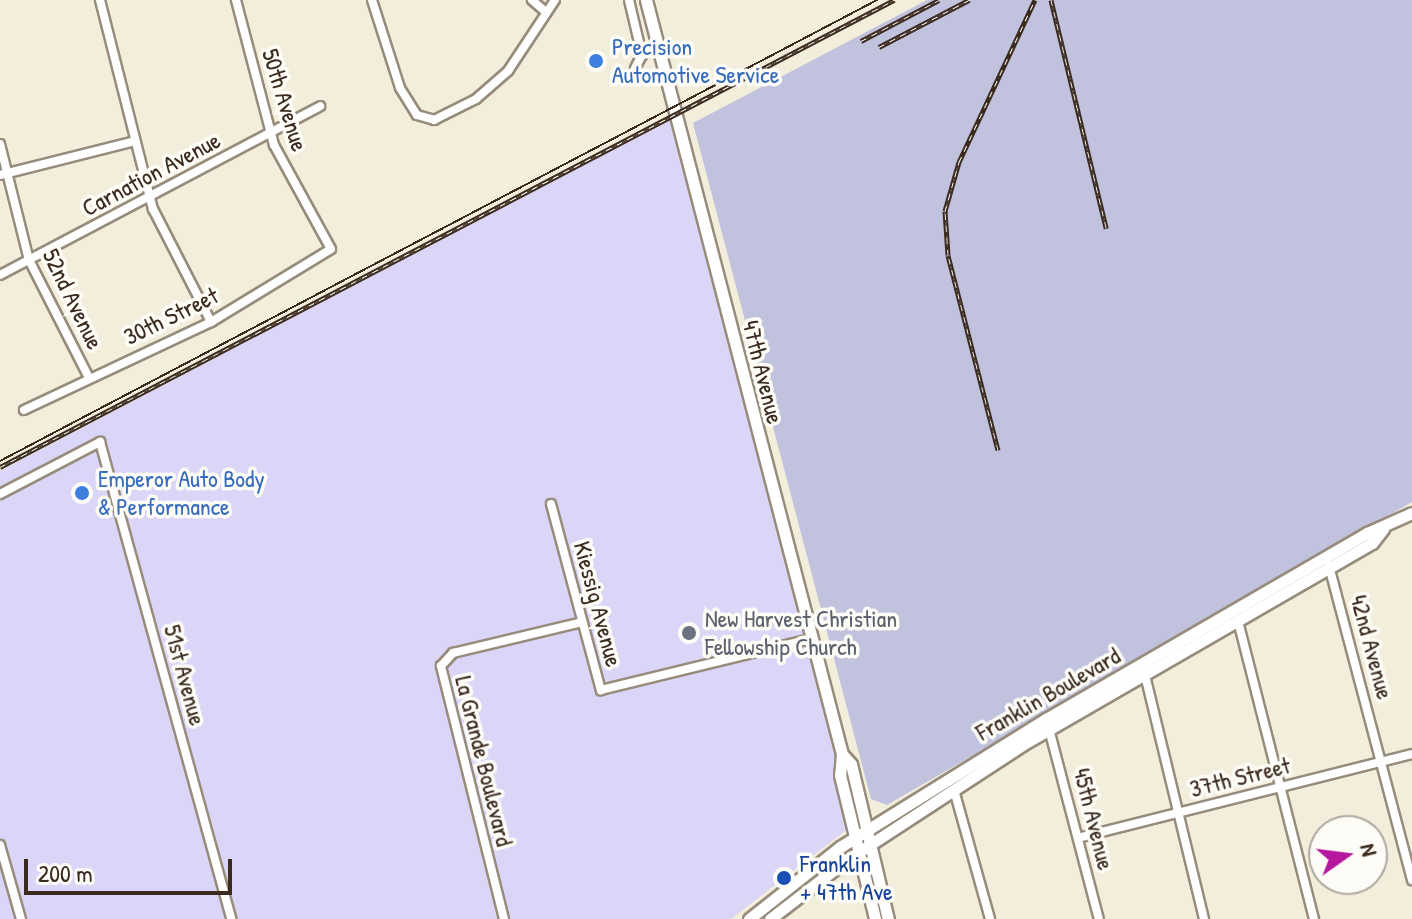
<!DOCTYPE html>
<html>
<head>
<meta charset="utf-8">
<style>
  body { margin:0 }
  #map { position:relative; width:1412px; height:919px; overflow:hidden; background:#f3eedb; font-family:"Patrick Hand",sans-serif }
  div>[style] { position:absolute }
  .built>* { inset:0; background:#dbd6f7 }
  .industrial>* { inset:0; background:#c1c2dd }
  .roads { filter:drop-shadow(2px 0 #978c7c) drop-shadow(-2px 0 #978c7c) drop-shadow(0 2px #978c7c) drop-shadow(0 -2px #978c7c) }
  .street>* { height:8px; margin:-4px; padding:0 4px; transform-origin:4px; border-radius:4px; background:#fff }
  .secondary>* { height:11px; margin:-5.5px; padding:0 5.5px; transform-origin:5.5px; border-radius:5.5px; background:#fff }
  .tram>* { height:2px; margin:-1px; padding:0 1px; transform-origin:1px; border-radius:1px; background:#3b2a1e }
  .rail>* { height:5px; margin-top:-2.5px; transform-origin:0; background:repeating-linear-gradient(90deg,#fdfcf7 0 6px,#3b2a1e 0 12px); box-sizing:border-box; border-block:2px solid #3b2a1e }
  .dots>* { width:22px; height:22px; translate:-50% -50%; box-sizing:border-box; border:4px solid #fdfcf7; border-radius:50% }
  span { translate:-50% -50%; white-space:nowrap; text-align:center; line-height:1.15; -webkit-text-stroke:7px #fdfcf7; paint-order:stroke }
  .shop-label { font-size:24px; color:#366cbe }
  .left { translate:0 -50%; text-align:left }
  .street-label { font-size:24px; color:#3b2a1e }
  .worship-label { font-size:24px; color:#5b616d }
  .transit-label { font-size:24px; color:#164399 }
  .north { position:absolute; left:1308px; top:815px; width:80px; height:80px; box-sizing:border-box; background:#fdfcf7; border:2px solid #afa8a0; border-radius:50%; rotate:76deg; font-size:22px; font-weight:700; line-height:32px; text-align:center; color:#3b2a1e }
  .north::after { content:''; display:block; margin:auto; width:28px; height:36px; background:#b5179e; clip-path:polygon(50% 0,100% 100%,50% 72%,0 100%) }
  .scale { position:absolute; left:24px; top:859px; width:208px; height:36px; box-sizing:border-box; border:4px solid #3b2a1e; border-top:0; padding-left:10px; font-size:24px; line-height:28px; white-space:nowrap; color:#3b2a1e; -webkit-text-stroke:6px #fdfcf7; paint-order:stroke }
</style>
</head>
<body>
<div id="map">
  <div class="built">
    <div style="clip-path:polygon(675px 116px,854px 824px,731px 919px,0 919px,0 471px)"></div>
  </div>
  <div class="industrial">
    <div style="clip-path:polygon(927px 0,1412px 0,1412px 502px,887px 805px,871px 799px,693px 123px)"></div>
  </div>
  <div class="roads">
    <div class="street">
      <div style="left:100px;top:0;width:216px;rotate:75.8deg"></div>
      <div style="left:153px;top:209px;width:127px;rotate:62.8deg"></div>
      <div style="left:372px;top:0;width:92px;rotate:72.3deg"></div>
      <div style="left:400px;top:88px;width:32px;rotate:58deg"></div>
      <div style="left:417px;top:115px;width:18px;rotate:16deg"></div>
      <div style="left:434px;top:120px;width:47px;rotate:-26.6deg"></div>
      <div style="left:476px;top:99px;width:43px;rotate:-41.2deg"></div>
      <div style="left:508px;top:71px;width:85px;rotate:-56.5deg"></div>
      <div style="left:532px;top:0;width:18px;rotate:41deg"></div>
      <div style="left:629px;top:0;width:57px;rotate:76.7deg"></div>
      <div style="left:642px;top:55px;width:15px;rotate:118deg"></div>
      <div style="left:0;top:144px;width:120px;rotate:76deg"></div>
      <div style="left:29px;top:260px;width:130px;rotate:63deg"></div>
      <div style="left:0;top:175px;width:139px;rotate:-14.1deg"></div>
      <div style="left:0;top:275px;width:362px;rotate:-27.8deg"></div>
      <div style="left:24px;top:410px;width:207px;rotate:-25.2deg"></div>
      <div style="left:211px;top:322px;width:140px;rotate:-31.3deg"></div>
      <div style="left:331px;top:249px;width:119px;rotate:-118.7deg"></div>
      <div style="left:274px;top:145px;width:150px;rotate:-104.7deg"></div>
      <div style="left:0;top:494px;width:113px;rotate:-27.5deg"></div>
      <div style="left:100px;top:442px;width:495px;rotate:74.6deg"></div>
      <div style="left:551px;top:504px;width:193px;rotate:75deg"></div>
      <div style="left:601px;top:690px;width:215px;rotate:-13.7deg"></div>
      <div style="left:1329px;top:566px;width:325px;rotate:75.2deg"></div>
      <div style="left:1238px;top:621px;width:308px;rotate:75.7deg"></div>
      <div style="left:1145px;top:675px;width:251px;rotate:76.4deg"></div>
      <div style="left:1049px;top:729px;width:196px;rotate:75.3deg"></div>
      <div style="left:954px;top:790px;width:134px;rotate:74.4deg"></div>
      <div style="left:1078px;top:838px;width:344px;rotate:-14.1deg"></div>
      <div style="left:0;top:845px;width:77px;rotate:74.2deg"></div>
      <div style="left:504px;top:919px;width:261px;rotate:-104deg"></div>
      <div style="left:441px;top:666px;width:18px;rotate:-47deg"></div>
      <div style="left:453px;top:653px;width:133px;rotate:-13.5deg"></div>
    </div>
    <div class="secondary">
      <div style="left:646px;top:0;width:779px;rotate:75.43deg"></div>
      <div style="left:842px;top:754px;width:21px;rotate:95deg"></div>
      <div style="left:840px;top:775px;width:148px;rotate:76.3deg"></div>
      <div style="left:842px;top:754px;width:13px;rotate:48deg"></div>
      <div style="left:851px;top:764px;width:159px;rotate:76.6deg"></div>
      <div style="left:749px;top:919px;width:116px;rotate:-38.4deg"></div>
      <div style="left:840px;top:847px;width:243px;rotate:-31.9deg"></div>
      <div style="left:1046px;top:719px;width:371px;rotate:-30.1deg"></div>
      <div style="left:1367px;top:533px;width:49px;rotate:-24deg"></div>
      <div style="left:770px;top:919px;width:98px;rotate:-37.6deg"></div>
      <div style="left:848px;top:859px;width:208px;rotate:-33.2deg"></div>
      <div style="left:1022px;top:745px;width:404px;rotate:-30deg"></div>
      <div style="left:1372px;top:543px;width:18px;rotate:-52deg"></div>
    </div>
  </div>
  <div class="tram">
    <div style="left:0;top:461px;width:991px;rotate:-27.73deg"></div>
  </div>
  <div class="rail">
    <div style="left:1051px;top:0;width:235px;rotate:76.4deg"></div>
    <div style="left:861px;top:41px;width:88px;rotate:-27.7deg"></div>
    <div style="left:879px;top:47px;width:102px;rotate:-27.6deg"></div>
    <div style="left:998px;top:450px;width:201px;rotate:-104.4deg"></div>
    <div style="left:948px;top:255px;width:44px;rotate:-93.9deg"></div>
    <div style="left:945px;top:211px;width:51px;rotate:-74.1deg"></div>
    <div style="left:959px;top:162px;width:179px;rotate:-64.9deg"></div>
    <div style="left:0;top:467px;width:1009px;rotate:-27.58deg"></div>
  </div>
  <div class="dots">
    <div style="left:596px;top:61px;background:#3f7fe0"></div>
    <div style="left:82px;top:493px;background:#3f7fe0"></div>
    <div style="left:689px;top:633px;background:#6b7280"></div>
    <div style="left:784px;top:878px;background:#1a4fb4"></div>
  </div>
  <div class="shop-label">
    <span class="left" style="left:612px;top:61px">Precision<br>Automotive Service</span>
    <span class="left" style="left:98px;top:493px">Emperor Auto Body<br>&amp; Performance</span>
  </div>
  <div class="street-label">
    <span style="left:285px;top:100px;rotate:73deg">50th Avenue</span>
    <span style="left:151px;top:174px;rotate:-28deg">Carnation Avenue</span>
    <span style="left:73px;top:299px;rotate:64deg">52nd Avenue</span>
    <span style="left:171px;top:316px;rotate:-26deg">30th Street</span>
    <span style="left:763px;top:372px;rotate:76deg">47th Avenue</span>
    <span style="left:598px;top:604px;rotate:75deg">Kiessig Avenue</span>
    <span style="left:1372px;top:647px;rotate:75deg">42nd Avenue</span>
    <span style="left:185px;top:675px;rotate:75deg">51st Avenue</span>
    <span style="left:1048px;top:694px;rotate:-30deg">Franklin Boulevard</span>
    <span style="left:484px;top:761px;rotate:76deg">La Grande Boulevard</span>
    <span style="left:1240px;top:777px;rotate:-14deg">37th Street</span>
    <span style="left:1094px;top:819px;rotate:76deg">45th Avenue</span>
  </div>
  <div class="worship-label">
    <span class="left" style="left:705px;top:633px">New Harvest Christian<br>Fellowship Church</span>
  </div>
  <div class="transit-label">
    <span class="left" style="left:800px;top:878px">Franklin<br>+ 47th Ave</span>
  </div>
  <div class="north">N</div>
  <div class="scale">200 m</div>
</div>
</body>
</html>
